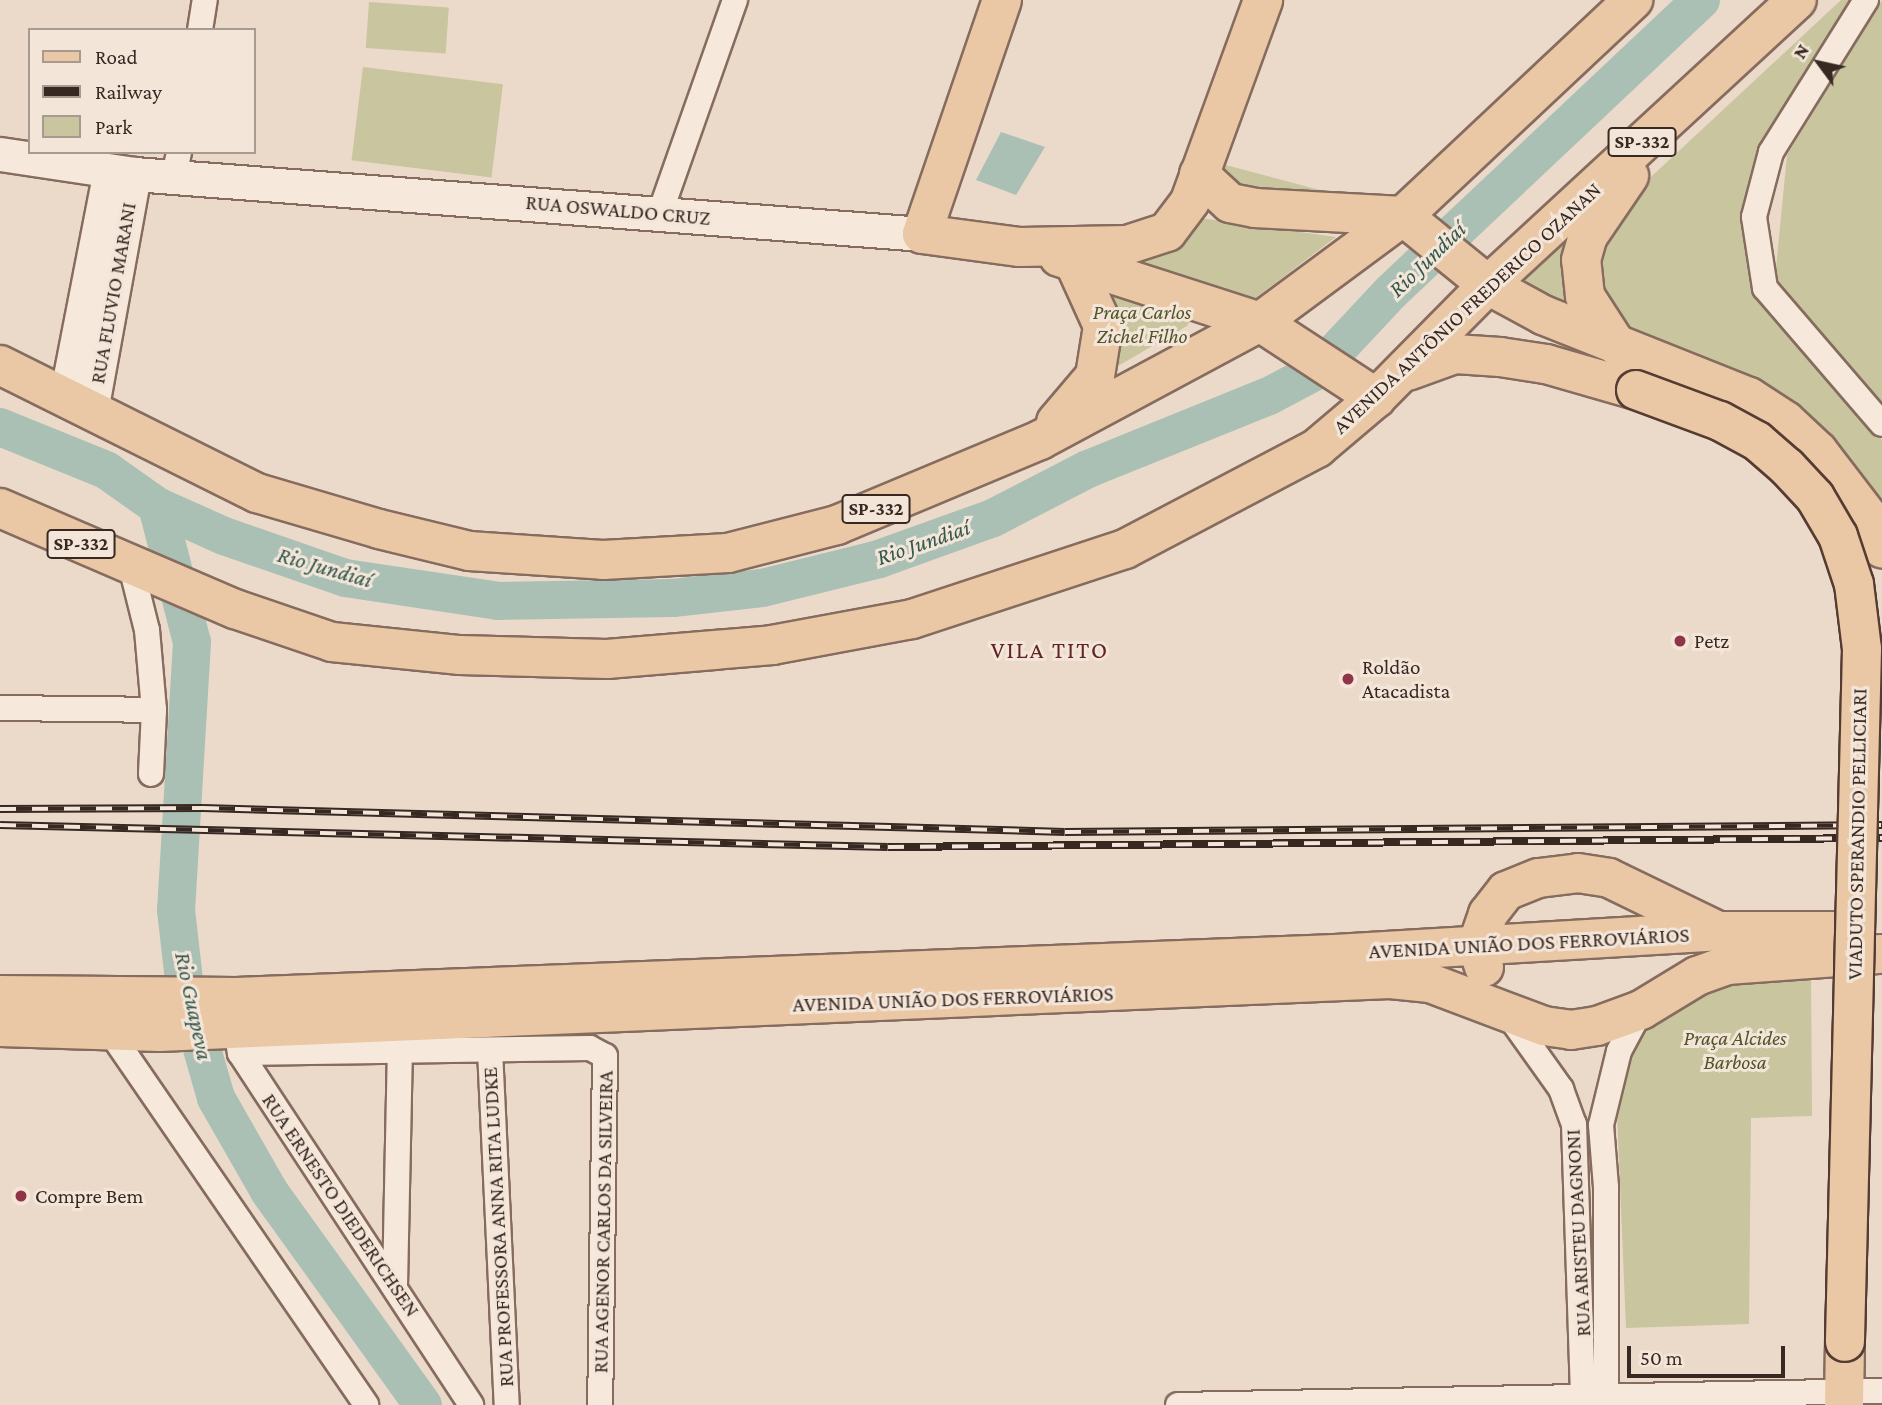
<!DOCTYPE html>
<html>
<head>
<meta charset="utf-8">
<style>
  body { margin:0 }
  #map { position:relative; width:1882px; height:1405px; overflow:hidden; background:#ebdaca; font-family:"Crimson Pro",serif }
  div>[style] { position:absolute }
  .green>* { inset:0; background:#c9c59e; transform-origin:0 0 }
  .water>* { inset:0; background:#aac0b5 }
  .river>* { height:38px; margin:-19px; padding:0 19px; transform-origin:19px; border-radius:19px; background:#aac0b5 }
  .roads { filter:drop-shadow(2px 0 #866c5f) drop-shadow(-2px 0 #866c5f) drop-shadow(0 2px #866c5f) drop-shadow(0 -2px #866c5f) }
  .street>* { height:24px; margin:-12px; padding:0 12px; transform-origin:12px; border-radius:12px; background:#f6e9dc }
  .secondary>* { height:33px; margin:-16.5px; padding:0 16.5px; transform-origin:16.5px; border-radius:16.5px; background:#f6e9dc }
  .primary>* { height:38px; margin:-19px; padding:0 19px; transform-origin:19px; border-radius:19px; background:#eac7a5 }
  .rail>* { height:8px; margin-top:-4px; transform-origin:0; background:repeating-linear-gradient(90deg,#f3e6d9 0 16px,#382822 0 32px); box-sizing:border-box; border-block:2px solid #382822 }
  .bridges { filter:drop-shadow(2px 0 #553c33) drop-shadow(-2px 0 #553c33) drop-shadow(0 2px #553c33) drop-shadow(0 -2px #553c33) }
  .primary-bridge>* { height:38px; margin:-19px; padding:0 19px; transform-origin:19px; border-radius:19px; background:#eac7a5 }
  .dots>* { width:19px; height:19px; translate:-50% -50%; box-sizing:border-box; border:4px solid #f3e6d9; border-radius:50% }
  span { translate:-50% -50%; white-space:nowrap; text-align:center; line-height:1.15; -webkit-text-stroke:6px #f3e6d9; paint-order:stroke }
  .shield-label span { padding:2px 5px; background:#f3e6d9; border:2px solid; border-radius:5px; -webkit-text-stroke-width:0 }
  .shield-label { font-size:19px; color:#382822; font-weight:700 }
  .street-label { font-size:21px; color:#382822 }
  .park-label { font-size:21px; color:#51532a; font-style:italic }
  .poi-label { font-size:21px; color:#382822 }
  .left { translate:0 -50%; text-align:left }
  .water-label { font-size:23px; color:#32574d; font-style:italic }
  .quarter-label { font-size:24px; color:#612525; letter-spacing:2px }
  .legend { position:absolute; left:28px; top:28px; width:228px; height:126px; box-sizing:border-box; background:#f3e6d9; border:2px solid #a89a90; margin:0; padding:9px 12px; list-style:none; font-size:21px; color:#382822 }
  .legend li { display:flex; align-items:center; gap:14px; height:35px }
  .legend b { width:35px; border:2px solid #a89a90 }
  .north { position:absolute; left:1784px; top:28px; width:70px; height:70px; -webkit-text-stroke:5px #f3e6d9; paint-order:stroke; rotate:303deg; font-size:19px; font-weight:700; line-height:28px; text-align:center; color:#382822 }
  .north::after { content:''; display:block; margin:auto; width:24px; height:32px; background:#382822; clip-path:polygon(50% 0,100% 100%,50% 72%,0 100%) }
  .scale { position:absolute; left:1627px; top:1346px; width:158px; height:32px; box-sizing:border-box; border:4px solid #382822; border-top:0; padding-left:9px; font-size:21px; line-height:24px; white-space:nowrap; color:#382822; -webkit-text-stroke:5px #f3e6d9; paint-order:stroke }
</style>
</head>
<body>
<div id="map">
  <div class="green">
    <div style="clip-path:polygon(1841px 0,1850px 0,1762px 146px,1756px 288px,1882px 440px,1882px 515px,1621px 338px,1592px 290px,1598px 245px,1623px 203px)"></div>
    <div style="clip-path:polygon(1882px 0,1882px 406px,1775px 278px,1787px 155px)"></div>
    <div style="left:369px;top:2px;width:80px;height:46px;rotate:4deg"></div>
    <div style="left:363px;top:67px;width:141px;height:94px;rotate:7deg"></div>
    <div style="clip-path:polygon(1222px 164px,1361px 201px,1244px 196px,1222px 176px)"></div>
    <div style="clip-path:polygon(1618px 183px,1585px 233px,1600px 331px,1511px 291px)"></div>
    <div style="clip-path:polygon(1201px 218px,1336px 237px,1250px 302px,1109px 262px)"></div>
    <div style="clip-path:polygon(1106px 290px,1192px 317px,1187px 326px,1111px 370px)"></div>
    <div style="clip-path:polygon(1811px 971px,1812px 1116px,1751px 1118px,1749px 1324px,1626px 1328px,1617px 1113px,1623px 1077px,1643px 1032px,1706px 987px)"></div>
  </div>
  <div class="water">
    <div style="clip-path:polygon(1001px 132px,1045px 147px,1016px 195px,976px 180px)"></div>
  </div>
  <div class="river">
    <div style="left:0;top:427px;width:114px;rotate:22.1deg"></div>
    <div style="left:106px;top:470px;width:62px;rotate:35.2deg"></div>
    <div style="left:157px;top:506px;width:73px;rotate:24.1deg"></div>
    <div style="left:224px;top:536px;width:128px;rotate:19.1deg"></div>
    <div style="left:345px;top:578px;width:155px;rotate:8.5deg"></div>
    <div style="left:498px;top:601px;width:175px;rotate:-1deg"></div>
    <div style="left:673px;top:598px;width:90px;rotate:-6.4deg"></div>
    <div style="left:762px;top:588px;width:121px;rotate:-13.9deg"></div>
    <div style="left:879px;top:559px;width:121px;rotate:-19.8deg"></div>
    <div style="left:993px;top:518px;width:107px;rotate:-27.3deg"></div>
    <div style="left:1088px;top:469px;width:195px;rotate:-22deg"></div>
    <div style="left:1269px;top:396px;width:55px;rotate:-28deg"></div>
    <div style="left:1318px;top:370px;width:107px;rotate:-46.9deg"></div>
    <div style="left:1391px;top:292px;width:426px;rotate:-43.3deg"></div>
    <div style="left:157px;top:506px;width:140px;rotate:75.6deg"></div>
    <div style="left:192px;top:642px;width:268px;rotate:93.4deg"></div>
    <div style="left:176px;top:910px;width:80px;rotate:83.5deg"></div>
    <div style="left:185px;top:989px;width:113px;rotate:74.1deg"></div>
    <div style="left:216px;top:1098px;width:107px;rotate:60.3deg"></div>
    <div style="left:269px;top:1191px;width:264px;rotate:54.3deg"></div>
  </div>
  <div class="roads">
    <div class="street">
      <div style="left:1866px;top:0;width:179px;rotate:122deg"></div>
      <div style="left:1771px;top:152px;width:67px;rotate:104.7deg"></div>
      <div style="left:1754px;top:217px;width:72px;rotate:81.2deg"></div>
      <div style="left:1765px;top:288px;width:179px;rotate:49.3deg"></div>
      <div style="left:200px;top:30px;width:30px;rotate:-81deg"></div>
      <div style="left:174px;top:176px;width:25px;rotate:-78deg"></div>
      <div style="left:660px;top:213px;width:226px;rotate:-70.6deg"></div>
      <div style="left:131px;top:566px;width:66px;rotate:76deg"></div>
      <div style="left:147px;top:630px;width:80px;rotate:85deg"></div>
      <div style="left:154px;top:710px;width:64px;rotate:92.7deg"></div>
      <div style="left:0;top:708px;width:154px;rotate:0.7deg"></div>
      <div style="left:1509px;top:1016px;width:90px;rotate:54.5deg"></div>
      <div style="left:1561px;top:1089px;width:37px;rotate:70deg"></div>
      <div style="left:1574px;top:1124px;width:271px;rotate:88.1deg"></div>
      <div style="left:108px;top:1029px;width:456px;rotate:55.5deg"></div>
      <div style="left:238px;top:1041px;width:12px;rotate:81deg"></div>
      <div style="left:240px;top:1053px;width:421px;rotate:56.7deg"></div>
      <div style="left:490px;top:1050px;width:355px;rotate:87.3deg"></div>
      <div style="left:240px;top:1053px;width:350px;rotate:-0.8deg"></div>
      <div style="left:590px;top:1048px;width:17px;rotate:28deg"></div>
      <div style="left:605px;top:1056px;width:349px;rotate:90.8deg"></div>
      <div style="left:395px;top:1285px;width:233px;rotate:-88.8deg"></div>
      <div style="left:1606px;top:1395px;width:208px;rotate:-90deg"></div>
      <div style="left:1606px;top:1187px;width:62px;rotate:-94.6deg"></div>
      <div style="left:1601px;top:1125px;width:76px;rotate:-76.3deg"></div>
      <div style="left:1619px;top:1051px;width:47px;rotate:-61.8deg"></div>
      <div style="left:1178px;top:1405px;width:704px;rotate:-1.14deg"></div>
    </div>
    <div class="secondary">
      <div style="left:0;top:154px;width:135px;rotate:8.5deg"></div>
      <div style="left:134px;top:174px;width:790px;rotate:4.35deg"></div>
      <div style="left:66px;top:397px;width:230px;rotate:-79deg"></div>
      <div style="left:95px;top:411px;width:11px;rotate:-100deg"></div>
      <div style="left:93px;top:400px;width:230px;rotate:-79.7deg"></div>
    </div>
    <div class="primary">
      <div style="left:1002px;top:0;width:247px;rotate:108.9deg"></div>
      <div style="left:922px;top:234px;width:99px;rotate:7.6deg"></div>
      <div style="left:1020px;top:247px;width:107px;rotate:-1.1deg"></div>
      <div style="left:1127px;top:245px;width:42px;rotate:-18deg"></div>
      <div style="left:1167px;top:232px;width:39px;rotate:-53deg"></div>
      <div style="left:1190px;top:201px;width:214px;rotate:-70deg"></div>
      <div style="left:1199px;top:174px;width:42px;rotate:43.1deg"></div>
      <div style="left:1230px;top:203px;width:25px;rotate:11deg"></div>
      <div style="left:1255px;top:208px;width:148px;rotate:3.1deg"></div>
      <div style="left:1403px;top:216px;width:109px;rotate:39.1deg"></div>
      <div style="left:1488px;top:285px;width:63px;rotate:28.6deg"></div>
      <div style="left:1543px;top:315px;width:222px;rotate:21.7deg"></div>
      <div style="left:1749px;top:397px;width:44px;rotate:33deg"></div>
      <div style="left:1786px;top:421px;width:44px;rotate:43.2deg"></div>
      <div style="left:1818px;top:451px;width:97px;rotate:52.5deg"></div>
      <div style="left:1877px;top:528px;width:21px;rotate:76deg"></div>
      <div style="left:1059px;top:257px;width:211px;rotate:17.9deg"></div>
      <div style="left:1260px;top:322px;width:139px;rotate:33.2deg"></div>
      <div style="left:1618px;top:347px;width:61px;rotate:-122.9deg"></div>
      <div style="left:1585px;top:296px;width:36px;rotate:-96deg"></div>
      <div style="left:1581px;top:260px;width:25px;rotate:-74deg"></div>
      <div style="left:1588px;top:236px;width:73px;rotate:-55.7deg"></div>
      <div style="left:0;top:365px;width:287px;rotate:26.5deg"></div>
      <div style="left:257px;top:493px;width:127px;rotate:16.4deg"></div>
      <div style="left:379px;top:529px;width:93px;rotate:13.7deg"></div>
      <div style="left:469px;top:551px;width:134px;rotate:3.8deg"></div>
      <div style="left:603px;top:560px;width:125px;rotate:-3.2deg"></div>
      <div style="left:728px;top:553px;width:113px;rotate:-14.4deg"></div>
      <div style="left:837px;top:525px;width:220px;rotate:-22.7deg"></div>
      <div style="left:1040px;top:440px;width:250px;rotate:-28.2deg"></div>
      <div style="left:1260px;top:322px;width:178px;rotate:-36.5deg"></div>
      <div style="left:1403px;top:216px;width:316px;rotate:-43.2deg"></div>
      <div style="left:1408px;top:371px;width:50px;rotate:-19.9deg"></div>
      <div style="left:1455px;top:354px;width:45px;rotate:3.8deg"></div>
      <div style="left:1500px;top:357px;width:47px;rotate:8.7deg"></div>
      <div style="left:1546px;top:364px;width:94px;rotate:16.1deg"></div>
      <div style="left:1056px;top:422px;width:60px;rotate:-49.7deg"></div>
      <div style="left:1095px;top:376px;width:51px;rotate:-80.9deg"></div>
      <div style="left:1103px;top:326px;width:72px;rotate:-114.4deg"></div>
      <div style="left:0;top:508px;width:256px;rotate:23.3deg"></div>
      <div style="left:235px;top:609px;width:102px;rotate:18.8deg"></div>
      <div style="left:332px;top:642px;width:129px;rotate:5.8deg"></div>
      <div style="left:460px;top:655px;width:147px;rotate:1.6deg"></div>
      <div style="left:607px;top:659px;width:166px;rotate:-4.8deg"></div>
      <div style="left:772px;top:645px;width:142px;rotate:-10.5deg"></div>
      <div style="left:912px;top:619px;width:224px;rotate:-18.2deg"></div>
      <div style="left:1125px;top:549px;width:217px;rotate:-27.7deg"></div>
      <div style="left:1317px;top:448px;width:77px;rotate:-40.3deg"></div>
      <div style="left:1376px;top:398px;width:159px;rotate:-45.3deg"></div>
      <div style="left:1488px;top:285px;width:420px;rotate:-42.7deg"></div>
      <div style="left:1484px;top:967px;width:22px;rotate:-108deg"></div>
      <div style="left:1477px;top:946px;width:34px;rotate:-71deg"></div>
      <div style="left:1488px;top:914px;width:29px;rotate:-52deg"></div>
      <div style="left:1506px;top:891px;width:35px;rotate:-22deg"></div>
      <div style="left:1539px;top:878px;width:39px;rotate:-7deg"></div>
      <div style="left:1578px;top:873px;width:31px;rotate:9deg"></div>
      <div style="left:1609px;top:878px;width:121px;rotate:25.9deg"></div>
      <div style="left:0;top:995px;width:236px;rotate:0.5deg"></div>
      <div style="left:236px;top:997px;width:1100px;rotate:-2.24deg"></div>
      <div style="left:1335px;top:954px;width:384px;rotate:-3.4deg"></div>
      <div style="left:1718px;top:931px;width:119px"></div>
      <div style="left:0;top:1027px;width:159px;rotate:1.8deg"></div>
      <div style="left:159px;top:1032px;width:1232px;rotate:-2.47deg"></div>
      <div style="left:1390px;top:979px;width:40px;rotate:5.7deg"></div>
      <div style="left:1430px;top:983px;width:122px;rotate:20.7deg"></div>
      <div style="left:1544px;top:1026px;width:27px;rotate:8deg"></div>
      <div style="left:1571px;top:1030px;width:26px;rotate:-9deg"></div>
      <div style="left:1597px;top:1026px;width:47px;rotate:-20deg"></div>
      <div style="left:1641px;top:1010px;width:66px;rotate:-31.3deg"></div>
      <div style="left:1697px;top:976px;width:32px;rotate:-20deg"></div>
      <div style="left:1727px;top:965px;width:155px;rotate:-4.1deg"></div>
      <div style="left:1844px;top:1405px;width:63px;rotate:-89.1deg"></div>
    </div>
  </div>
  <div class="rail">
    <div style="left:0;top:809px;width:203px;rotate:-0.3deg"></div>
    <div style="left:203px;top:808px;width:862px;rotate:1.59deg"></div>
    <div style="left:1065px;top:832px;width:817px;rotate:-0.49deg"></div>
    <div style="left:0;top:825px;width:888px;rotate:1.42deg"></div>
    <div style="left:888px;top:847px;width:994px;rotate:-0.52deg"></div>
  </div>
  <div class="bridges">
    <div class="primary-bridge">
      <div style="left:1636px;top:390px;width:90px;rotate:20.3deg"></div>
      <div style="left:1720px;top:421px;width:42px;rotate:28.4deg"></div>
      <div style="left:1757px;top:441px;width:40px;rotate:41deg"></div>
      <div style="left:1787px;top:467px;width:41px;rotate:47deg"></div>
      <div style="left:1815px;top:497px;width:45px;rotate:59.5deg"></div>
      <div style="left:1838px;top:536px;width:51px;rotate:71.6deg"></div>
      <div style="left:1854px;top:584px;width:65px;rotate:83deg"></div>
      <div style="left:1862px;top:649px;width:693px;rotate:91.41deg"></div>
    </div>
  </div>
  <div class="dots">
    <div style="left:1680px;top:641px;background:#903448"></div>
    <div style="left:1348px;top:679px;background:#903448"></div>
    <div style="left:21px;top:1196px;background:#903448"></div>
  </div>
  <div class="shield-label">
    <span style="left:1642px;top:142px">SP-332</span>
    <span style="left:876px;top:509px">SP-332</span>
    <span style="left:81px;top:544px">SP-332</span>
  </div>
  <div class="street-label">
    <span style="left:618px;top:210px;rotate:5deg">RUA OSWALDO CRUZ</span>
    <span style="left:113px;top:293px;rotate:-80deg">RUA FLUVIO MARANI</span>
    <span style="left:1467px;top:308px;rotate:-43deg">AVENIDA ANTÔNIO FREDERICO OZANAN</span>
    <span style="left:1857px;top:834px;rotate:-89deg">VIADUTO SPERANDIO PELLICIARI</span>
    <span style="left:1529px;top:943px;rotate:-3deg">AVENIDA UNIÃO DOS FERROVIÁRIOS</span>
    <span style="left:953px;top:999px;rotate:-2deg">AVENIDA UNIÃO DOS FERROVIÁRIOS</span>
    <span style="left:341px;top:1205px;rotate:56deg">RUA ERNESTO DIEDERICHSEN</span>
    <span style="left:603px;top:1222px;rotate:-89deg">RUA AGENOR CARLOS DA SILVEIRA</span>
    <span style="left:498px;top:1227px;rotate:-93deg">RUA PROFESSORA ANNA RITA LUDKE</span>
    <span style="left:1578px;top:1233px;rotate:-93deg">RUA ARISTEU DAGNONI</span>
  </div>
  <div class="park-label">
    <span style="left:1142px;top:324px">Praça Carlos<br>Zichel Filho</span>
    <span style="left:1735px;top:1050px">Praça Alcides<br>Barbosa</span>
  </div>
  <div class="poi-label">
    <span class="left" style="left:1694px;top:641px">Petz</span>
    <span class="left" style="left:1362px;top:679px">Roldão<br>Atacadista</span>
    <span class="left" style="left:35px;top:1196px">Compre Bem</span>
  </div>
  <div class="water-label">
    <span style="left:1427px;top:259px;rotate:-44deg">Rio Jundiaí</span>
    <span style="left:923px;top:542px;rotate:-19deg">Rio Jundiaí</span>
    <span style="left:325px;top:567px;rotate:16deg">Rio Jundiaí</span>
    <span style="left:194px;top:1006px;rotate:78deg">Rio Guapeva</span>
  </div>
  <div class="quarter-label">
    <span style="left:1050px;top:650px">VILA TITO</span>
  </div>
  <ul class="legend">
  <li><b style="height:9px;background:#eac7a5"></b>Road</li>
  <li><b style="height:9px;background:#382822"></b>Railway</li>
  <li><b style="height:19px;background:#c9c59e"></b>Park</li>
  </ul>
  <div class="north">N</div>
  <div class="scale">50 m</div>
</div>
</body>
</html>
